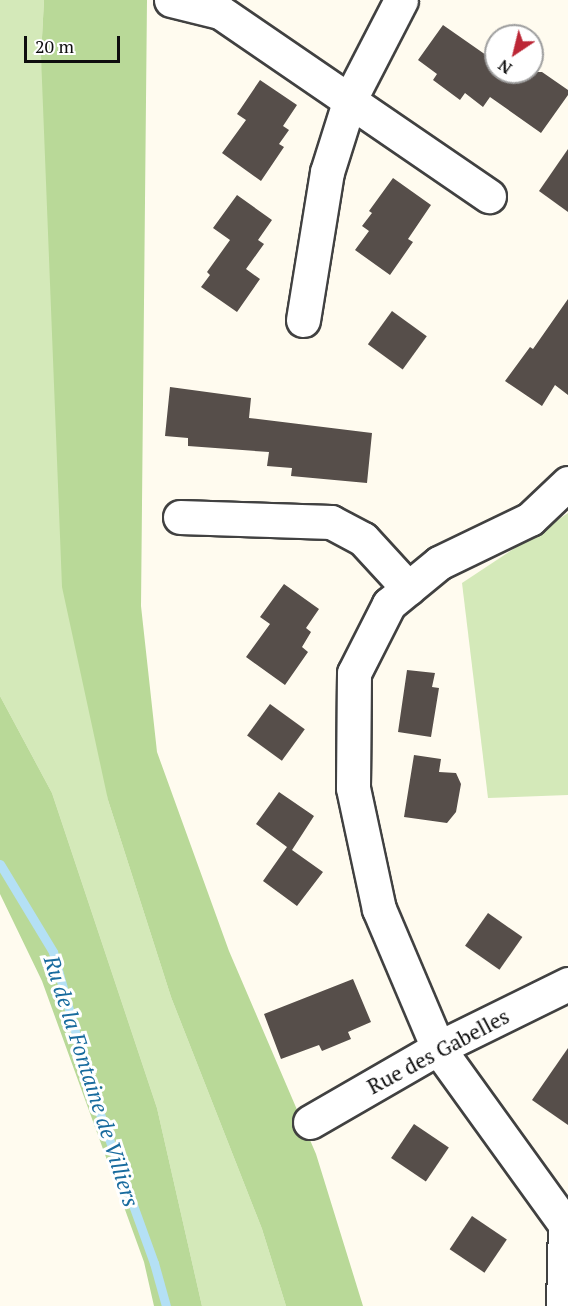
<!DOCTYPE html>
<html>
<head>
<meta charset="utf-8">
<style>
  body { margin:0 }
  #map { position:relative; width:568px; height:1306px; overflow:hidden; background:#fffbef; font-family:"PT Serif",serif }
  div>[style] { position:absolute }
  .green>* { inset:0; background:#d4e9b9 }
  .forest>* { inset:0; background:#b9d998 }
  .stream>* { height:9px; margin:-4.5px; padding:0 4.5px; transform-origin:4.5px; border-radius:4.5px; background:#b4e0f5 }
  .building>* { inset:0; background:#564e4a; transform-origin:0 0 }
  .roads { filter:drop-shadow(2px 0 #414141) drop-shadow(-2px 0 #414141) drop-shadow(0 2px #414141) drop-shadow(0 -2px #414141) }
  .minor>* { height:33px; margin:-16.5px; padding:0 16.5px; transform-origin:16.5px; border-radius:16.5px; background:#fff }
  span { translate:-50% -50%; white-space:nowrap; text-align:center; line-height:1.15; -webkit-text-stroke:6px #fff; paint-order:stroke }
  .street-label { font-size:21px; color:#0e0e0e }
  .water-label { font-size:22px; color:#186b9e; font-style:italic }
  .north { position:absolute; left:484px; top:24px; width:60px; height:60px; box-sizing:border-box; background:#fff; border:2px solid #9f9f9f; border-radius:50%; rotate:215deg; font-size:16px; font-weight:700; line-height:24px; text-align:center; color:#0e0e0e }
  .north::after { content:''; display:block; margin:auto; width:21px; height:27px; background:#bc2736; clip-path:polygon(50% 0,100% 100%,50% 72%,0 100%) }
  .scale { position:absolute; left:24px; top:36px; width:96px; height:27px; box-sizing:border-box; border:3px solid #0e0e0e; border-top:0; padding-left:8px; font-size:18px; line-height:21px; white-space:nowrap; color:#0e0e0e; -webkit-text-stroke:4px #fff; paint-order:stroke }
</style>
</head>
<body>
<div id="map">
  <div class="green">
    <div style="clip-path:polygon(0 0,44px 0,41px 56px,108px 800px,171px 997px,262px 1229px,286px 1306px,202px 1306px,157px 1108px,52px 793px,0 696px)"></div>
    <div style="clip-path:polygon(568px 513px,568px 795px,488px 798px,462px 583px)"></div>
  </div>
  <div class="forest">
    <div style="clip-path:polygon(44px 0,147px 0,141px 606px,157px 752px,229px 951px,316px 1154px,363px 1306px,286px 1306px,262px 1229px,171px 997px,108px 800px,62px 587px,41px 56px)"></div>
    <div style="clip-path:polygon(0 696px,52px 793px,157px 1108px,202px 1306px,154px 1306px,144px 1262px,42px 981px,0 894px)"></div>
  </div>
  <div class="stream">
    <div style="left:0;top:864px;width:103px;rotate:58.9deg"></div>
    <div style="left:53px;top:952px;width:142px;rotate:74.5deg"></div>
    <div style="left:91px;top:1089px;width:185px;rotate:70.1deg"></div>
    <div style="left:154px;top:1263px;width:45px;rotate:74.4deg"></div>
  </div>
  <div class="building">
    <div style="clip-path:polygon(443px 25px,496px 62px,496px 72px,542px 72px,568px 90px,568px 95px,541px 133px,490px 97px,483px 107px,465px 93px,460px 100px,433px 80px,437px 74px,418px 60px)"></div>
    <div style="clip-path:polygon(260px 80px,297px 105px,283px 126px,289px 130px,279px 144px,284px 147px,261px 181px,222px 153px,246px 120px,237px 114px)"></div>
    <div style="clip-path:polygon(568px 149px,568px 212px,539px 191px)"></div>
    <div style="clip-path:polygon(393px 178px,431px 205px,408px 239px,413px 242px,390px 275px,355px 250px,369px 231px,362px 226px,372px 213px,369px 211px)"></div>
    <div style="clip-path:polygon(237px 195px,272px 220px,258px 240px,264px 244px,246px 269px,260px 279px,237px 312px,201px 287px,210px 275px,207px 272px,230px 240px,213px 228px)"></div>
    <div style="clip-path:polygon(568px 299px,568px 395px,555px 385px,542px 406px,505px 381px,530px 347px,533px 349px)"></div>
    <div style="left:392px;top:311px;width:43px;height:41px;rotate:36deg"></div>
    <div style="clip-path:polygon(170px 387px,251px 398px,249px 418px,372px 433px,367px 483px,291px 476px,292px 468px,267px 466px,269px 452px,188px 446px,188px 438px,165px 436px)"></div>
    <div style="clip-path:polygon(284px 584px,319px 609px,306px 628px,311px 632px,302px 647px,308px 652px,285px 685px,246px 657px,270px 624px,260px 617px)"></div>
    <div style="clip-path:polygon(407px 670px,435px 673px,432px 687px,439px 688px,431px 737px,398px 732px)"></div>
    <div style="left:270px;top:704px;width:43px;height:39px;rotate:36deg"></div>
    <div style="clip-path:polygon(414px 755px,441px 759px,439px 772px,456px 773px,461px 784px,456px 812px,447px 823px,404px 817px)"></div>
    <div style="clip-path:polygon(279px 792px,314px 816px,292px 850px,323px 872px,297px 906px,263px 881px,287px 847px,256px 824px)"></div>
    <div style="left:488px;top:913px;width:42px;height:40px;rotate:35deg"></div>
    <div style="clip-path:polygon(353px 979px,371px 1022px,348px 1032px,351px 1039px,322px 1051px,319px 1045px,281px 1059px,264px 1014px)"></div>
    <div style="clip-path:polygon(568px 1048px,568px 1125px,532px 1100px)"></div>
    <div style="left:414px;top:1124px;width:42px;height:41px;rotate:34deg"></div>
    <div style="left:472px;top:1216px;width:42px;height:40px;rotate:34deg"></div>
  </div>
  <div class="roads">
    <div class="minor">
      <div style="left:171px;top:0;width:50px;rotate:13.8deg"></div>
      <div style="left:220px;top:12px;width:326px;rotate:34.4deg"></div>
      <div style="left:303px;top:320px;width:150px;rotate:-80.8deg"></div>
      <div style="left:327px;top:172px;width:77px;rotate:-72.5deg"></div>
      <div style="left:350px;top:99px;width:111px;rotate:-62.7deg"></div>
      <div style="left:568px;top:483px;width:52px;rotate:136.5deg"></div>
      <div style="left:530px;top:519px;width:101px;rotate:154.2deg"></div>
      <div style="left:439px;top:563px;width:65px;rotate:140.6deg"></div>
      <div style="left:389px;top:604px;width:77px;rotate:116.9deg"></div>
      <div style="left:354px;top:673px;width:115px;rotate:90.5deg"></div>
      <div style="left:353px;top:788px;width:124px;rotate:77.9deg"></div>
      <div style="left:379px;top:909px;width:151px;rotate:67deg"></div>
      <div style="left:438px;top:1048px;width:222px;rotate:54.2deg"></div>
      <div style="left:180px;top:517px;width:151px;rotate:1.9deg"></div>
      <div style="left:331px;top:522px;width:36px;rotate:28deg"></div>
      <div style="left:363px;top:539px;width:67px;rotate:47.4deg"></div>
      <div style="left:310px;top:1122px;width:148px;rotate:-30deg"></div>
      <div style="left:438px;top:1048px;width:145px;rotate:-26.2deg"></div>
      <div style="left:563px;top:1306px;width:80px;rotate:-88.6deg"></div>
    </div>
  </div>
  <div class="street-label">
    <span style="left:438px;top:1051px;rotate:-28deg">Rue des Gabelles</span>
  </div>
  <div class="water-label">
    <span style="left:92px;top:1081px;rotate:72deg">Ru de la Fontaine de Villiers</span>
  </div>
  <div class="north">N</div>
  <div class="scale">20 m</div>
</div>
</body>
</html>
